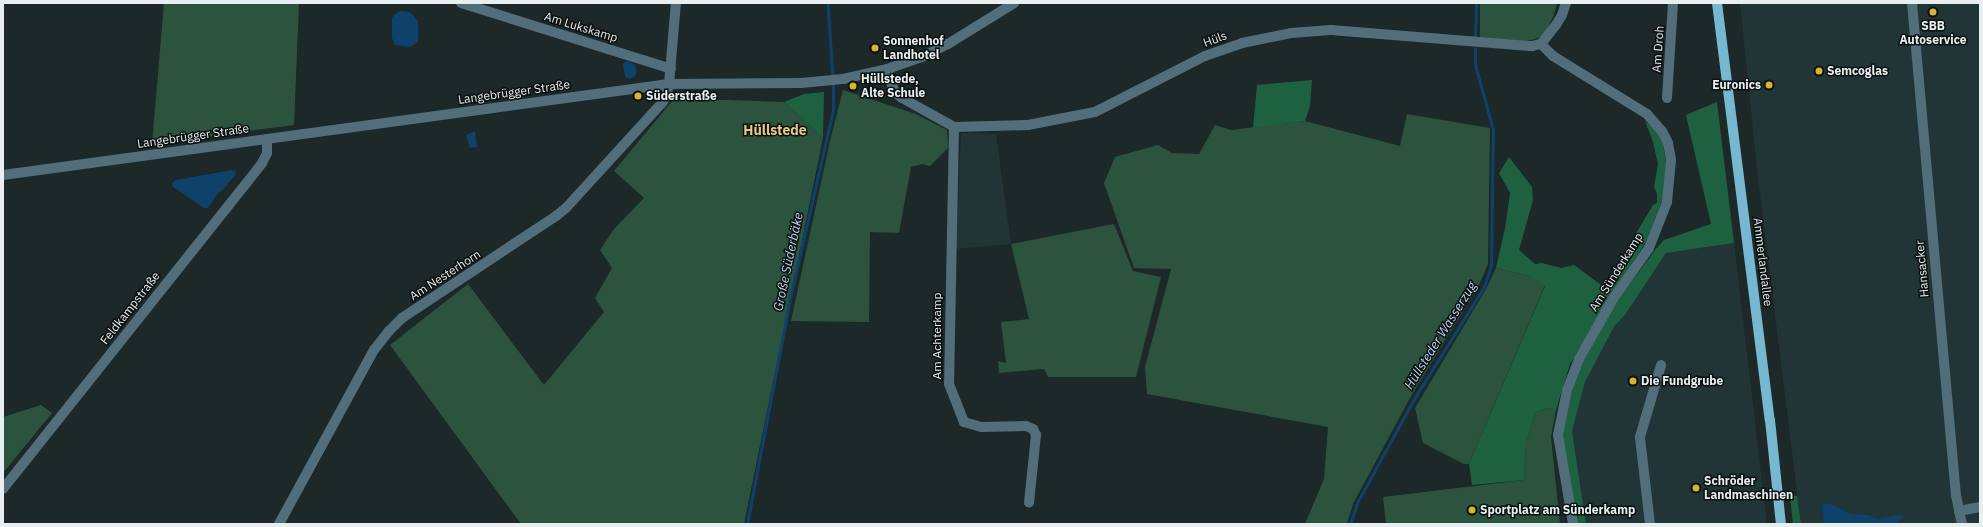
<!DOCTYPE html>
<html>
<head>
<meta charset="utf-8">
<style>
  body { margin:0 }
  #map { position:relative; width:1983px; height:527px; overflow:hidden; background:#1d2829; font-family:"IBM Plex Sans",sans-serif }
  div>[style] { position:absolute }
  .built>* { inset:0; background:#213436 }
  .green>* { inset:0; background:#2b533d }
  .forest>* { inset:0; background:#1e6140 }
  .water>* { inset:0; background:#0e426b }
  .stream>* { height:2.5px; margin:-1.25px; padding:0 1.25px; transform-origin:1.25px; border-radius:1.25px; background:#0e426b }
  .minor>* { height:10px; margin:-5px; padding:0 5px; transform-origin:5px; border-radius:5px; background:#516e7a }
  .major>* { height:10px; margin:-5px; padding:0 5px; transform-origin:5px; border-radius:5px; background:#78b7d0 }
  .dots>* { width:11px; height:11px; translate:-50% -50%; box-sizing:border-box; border:2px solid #0b1010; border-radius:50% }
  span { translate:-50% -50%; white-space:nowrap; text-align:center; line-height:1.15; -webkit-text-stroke:3px #0b1010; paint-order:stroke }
  .poi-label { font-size:12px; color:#e8eff0; font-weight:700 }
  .left { translate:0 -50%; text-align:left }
  .right { translate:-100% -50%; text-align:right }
  .street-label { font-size:12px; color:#e8eff0 }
  .water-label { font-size:13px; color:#bcd8f2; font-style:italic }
  .quarter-label { font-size:14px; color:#e6cb7f; font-weight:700 }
  .frame { position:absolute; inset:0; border:4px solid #e8eff0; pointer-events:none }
</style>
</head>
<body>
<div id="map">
  <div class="built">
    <div style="clip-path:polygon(1740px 3px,1980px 3px,1980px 524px,1801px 524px,1757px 169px)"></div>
    <div style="clip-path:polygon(961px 133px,996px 134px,1011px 244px,956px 249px)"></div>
    <div style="clip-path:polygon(1734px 243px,1767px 524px,1586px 524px,1572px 431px,1585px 382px,1615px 325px,1625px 315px,1666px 253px)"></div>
  </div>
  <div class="green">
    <div style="clip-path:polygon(164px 3px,299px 3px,294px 125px,152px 144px)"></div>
    <div style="clip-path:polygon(1480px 3px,1557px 3px,1553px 17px,1546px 31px,1539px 38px,1527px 41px,1480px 39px)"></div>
    <div style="clip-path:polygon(843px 90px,916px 114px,947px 130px,948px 148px,930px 166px,922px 164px,911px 167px,899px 233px,870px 232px,869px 322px,791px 321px,830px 141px)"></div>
    <div style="clip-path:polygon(673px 100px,730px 100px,784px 102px,823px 138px,744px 524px,521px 524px,390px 345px,468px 284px,544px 385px,604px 312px,595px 298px,612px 268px,600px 250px,614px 229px,644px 198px,614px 171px)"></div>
    <div style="clip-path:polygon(1407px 114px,1490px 128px,1488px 264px,1479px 285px,1411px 396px,1353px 504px,1347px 524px,1305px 524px,1324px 479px,1328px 427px,1147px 394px,1145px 367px,1171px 269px,1134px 268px,1104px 183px,1115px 157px,1158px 145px,1172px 153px,1199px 154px,1215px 125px,1231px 130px,1305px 121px,1400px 146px)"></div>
    <div style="clip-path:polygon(1114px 224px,1133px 271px,1161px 277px,1136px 377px,1048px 377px,1044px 369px,999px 373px,998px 361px,1006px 363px,1001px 322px,1029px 319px,1011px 244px)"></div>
    <div style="clip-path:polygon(1496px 268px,1529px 276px,1545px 285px,1469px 464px,1464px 464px,1423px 443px,1415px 408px,1486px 289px)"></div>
    <div style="clip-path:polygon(41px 405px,52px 413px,3px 473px,3px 417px)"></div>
    <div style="clip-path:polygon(1549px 408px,1556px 410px,1551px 437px,1560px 524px,1386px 524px,1383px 497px,1524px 480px,1526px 443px,1536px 412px)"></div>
  </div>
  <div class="forest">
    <div style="clip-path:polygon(1312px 80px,1310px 106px,1305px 121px,1253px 128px,1257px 85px)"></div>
    <div style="clip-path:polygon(824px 92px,823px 138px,784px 102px,804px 94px)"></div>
    <div style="clip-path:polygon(1717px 102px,1734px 243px,1666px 253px,1625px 315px,1615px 325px,1585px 382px,1572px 431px,1586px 524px,1575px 524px,1562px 436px,1576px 375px,1615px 304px,1655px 250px,1664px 240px,1711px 224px,1686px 115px)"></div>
    <div style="clip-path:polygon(1645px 121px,1656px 130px,1663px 143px,1666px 164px,1664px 195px,1646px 242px,1613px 292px,1570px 364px,1556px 410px,1549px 408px,1536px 412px,1526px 443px,1524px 480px,1472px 485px,1469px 464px,1545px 286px,1529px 276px,1496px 268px,1505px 228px,1510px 193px,1499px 173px,1509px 157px,1532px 187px,1533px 200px,1519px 250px,1535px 264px,1542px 263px,1561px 268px,1574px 265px,1604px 287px,1653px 205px,1657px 203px,1657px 194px,1654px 187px,1658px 164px,1653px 142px)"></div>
    <div style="clip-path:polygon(1797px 496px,1801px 524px,1793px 524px,1790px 496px)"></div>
  </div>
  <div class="water">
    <div style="clip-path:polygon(400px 11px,405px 11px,411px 13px,418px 21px,418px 42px,410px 47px,395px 45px,392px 38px,392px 18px,394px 15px)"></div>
    <div style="clip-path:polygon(628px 61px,635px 65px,637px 71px,635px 76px,629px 79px,625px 77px,623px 65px,625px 62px)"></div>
    <div style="clip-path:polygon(475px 131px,477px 147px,470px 148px,466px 135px)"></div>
    <div style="clip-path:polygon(232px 170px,236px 171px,235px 175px,223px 190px,218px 193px,208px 208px,204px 208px,173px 187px,172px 183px,176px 180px)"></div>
    <div style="clip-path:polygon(1829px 503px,1851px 514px,1869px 515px,1877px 519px,1899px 515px,1904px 517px,1894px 524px,1824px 524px,1822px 505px)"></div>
  </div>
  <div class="stream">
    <div style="left:828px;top:3px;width:75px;rotate:86.2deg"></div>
    <div style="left:1475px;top:37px;width:34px;rotate:-88deg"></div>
    <div style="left:747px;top:524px;width:230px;rotate:-79.2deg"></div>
    <div style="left:790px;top:298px;width:193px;rotate:-77.1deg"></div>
    <div style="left:833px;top:110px;width:27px;rotate:-90deg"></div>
    <div style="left:1350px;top:524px;width:24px;rotate:-71deg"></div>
    <div style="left:1358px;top:501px;width:35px;rotate:-61deg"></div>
    <div style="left:1375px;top:470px;width:81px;rotate:-61.2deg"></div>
    <div style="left:1414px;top:399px;width:132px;rotate:-58deg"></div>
    <div style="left:1484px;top:287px;width:22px;rotate:-72deg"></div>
    <div style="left:1491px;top:266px;width:136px;rotate:-89.2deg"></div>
    <div style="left:1493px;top:130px;width:67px;rotate:-105.5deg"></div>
    <div style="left:1475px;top:65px;width:16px;rotate:-90deg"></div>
  </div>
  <div class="minor">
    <div style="left:461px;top:3px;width:220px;rotate:17.4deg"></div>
    <div style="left:1912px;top:3px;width:494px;rotate:84.9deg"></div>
    <div style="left:1956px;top:495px;width:16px;rotate:79deg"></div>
    <div style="left:1959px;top:511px;width:21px;rotate:-11deg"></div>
    <div style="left:1541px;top:44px;width:17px;rotate:45deg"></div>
    <div style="left:1553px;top:56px;width:110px;rotate:31.7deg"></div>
    <div style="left:1647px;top:114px;width:23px;rotate:49deg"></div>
    <div style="left:1662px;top:131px;width:13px;rotate:63deg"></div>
    <div style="left:1668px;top:143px;width:17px;rotate:80deg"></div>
    <div style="left:1671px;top:160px;width:42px;rotate:95.4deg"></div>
    <div style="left:1667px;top:202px;width:49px;rotate:111.4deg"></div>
    <div style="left:1649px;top:248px;width:62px;rotate:125.2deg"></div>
    <div style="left:1613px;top:299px;width:69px;rotate:119.5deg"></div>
    <div style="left:1579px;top:359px;width:34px;rotate:111deg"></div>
    <div style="left:1567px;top:391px;width:45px;rotate:101.6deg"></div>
    <div style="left:1558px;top:435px;width:90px;rotate:80.4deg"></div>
    <div style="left:887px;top:69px;width:17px;rotate:73deg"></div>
    <div style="left:892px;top:85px;width:8px;rotate:67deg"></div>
    <div style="left:895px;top:92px;width:9px;rotate:41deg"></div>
    <div style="left:902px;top:98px;width:60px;rotate:29.1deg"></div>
    <div style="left:954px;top:127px;width:74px;rotate:-1.5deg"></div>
    <div style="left:1028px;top:125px;width:68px;rotate:-11deg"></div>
    <div style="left:1095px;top:112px;width:123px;rotate:-27deg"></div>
    <div style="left:1205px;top:56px;width:39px;rotate:-19deg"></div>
    <div style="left:1242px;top:43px;width:50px;rotate:-11.5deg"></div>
    <div style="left:1291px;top:33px;width:40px;rotate:-4.3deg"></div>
    <div style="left:1331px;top:30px;width:202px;rotate:4.6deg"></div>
    <div style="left:1532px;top:46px;width:9px;rotate:-13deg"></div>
    <div style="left:1541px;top:44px;width:24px;rotate:-52deg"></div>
    <div style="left:1556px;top:25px;width:12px;rotate:-59deg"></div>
    <div style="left:1562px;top:15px;width:13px;rotate:-72deg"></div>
    <div style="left:1667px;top:98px;width:95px;rotate:-86.4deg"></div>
    <div style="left:954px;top:127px;width:257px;rotate:91.1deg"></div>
    <div style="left:949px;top:384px;width:41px;rotate:68.5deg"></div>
    <div style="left:964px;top:422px;width:18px;rotate:16deg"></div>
    <div style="left:981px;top:427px;width:45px;rotate:-1.3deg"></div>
    <div style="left:1026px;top:426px;width:8px;rotate:23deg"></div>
    <div style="left:1033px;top:429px;width:7px;rotate:63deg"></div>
    <div style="left:1036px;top:435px;width:68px;rotate:95.9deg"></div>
    <div style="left:3px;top:175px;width:672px;rotate:-7.78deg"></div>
    <div style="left:669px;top:84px;width:132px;rotate:-0.4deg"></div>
    <div style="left:801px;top:83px;width:42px;rotate:-5.4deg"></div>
    <div style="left:843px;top:79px;width:45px;rotate:-12.8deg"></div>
    <div style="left:887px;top:69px;width:39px;rotate:-19deg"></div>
    <div style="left:924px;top:56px;width:27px;rotate:-27deg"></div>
    <div style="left:948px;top:44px;width:78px;rotate:-31.8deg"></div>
    <div style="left:3px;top:489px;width:416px;rotate:-51.5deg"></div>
    <div style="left:262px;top:163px;width:11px;rotate:-63deg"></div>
    <div style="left:267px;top:153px;width:14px;rotate:-90deg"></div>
    <div style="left:1959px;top:511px;width:13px;rotate:77deg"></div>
    <div style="left:279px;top:524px;width:198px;rotate:-61.4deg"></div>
    <div style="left:374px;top:350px;width:24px;rotate:-52deg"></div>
    <div style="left:389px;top:331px;width:18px;rotate:-45deg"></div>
    <div style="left:402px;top:318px;width:185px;rotate:-33.5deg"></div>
    <div style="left:556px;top:216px;width:13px;rotate:-39deg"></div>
    <div style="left:566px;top:208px;width:142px;rotate:-47.6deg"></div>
    <div style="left:662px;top:103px;width:7px;rotate:-56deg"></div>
    <div style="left:666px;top:97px;width:13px;rotate:-77deg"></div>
    <div style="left:669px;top:84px;width:81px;rotate:-85.1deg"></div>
    <div style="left:1650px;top:524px;width:88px;rotate:-96.6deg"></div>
    <div style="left:1640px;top:437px;width:75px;rotate:-73.7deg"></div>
  </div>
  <div class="major">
    <div style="left:1717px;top:3px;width:420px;rotate:82.8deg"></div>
    <div style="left:1770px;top:420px;width:105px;rotate:84deg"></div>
  </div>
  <div class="dots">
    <div style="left:1933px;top:12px;background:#dab333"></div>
    <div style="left:875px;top:48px;background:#dab333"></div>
    <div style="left:1819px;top:71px;background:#dab333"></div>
    <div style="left:1769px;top:85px;background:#dab333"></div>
    <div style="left:853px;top:86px;background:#dab333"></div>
    <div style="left:638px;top:96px;background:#dab333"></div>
    <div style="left:1633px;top:381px;background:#dab333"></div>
    <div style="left:1696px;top:488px;background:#dab333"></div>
    <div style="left:1472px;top:510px;background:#dab333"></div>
  </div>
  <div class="poi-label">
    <span style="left:1933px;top:33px">SBB<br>Autoservice</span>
    <span class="left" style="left:883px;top:48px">Sonnenhof<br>Landhotel</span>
    <span class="left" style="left:1827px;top:71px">Semcoglas</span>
    <span class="left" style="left:861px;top:86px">Hüllstede,<br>Alte Schule</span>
    <span class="right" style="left:1761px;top:85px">Euronics</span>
    <span class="left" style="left:646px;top:96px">Süderstraße</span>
    <span class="left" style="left:1641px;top:381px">Die Fundgrube</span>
    <span class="left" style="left:1704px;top:488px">Schröder<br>Landmaschinen</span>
    <span class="left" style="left:1480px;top:510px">Sportplatz am Sünderkamp</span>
  </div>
  <div class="street-label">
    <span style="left:581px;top:27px;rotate:17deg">Am Lukskamp</span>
    <span style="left:1215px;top:39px;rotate:-20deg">Hüls</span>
    <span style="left:1658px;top:49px;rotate:-86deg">Am Droh</span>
    <span style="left:514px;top:92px;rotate:-8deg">Langebrügger Straße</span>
    <span style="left:193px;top:136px;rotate:-8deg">Langebrügger Straße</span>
    <span style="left:1763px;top:262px;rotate:83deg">Ammerlandallee</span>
    <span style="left:1922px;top:269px;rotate:-95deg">Hansacker</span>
    <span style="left:1616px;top:272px;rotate:-58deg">Am Sünderkamp</span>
    <span style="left:445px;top:275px;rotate:-33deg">Am Nesterhorn</span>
    <span style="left:130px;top:308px;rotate:-52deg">Feldkampstraße</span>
    <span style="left:937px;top:336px;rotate:-90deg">Am Achterkamp</span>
  </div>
  <div class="water-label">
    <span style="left:789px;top:262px;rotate:-78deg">Große Süderbäke</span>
    <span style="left:1441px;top:336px;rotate:-58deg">Hüllsteder Wasserzug</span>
  </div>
  <div class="quarter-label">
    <span style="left:775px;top:130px">Hüllstede</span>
  </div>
  <div class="frame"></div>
</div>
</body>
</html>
